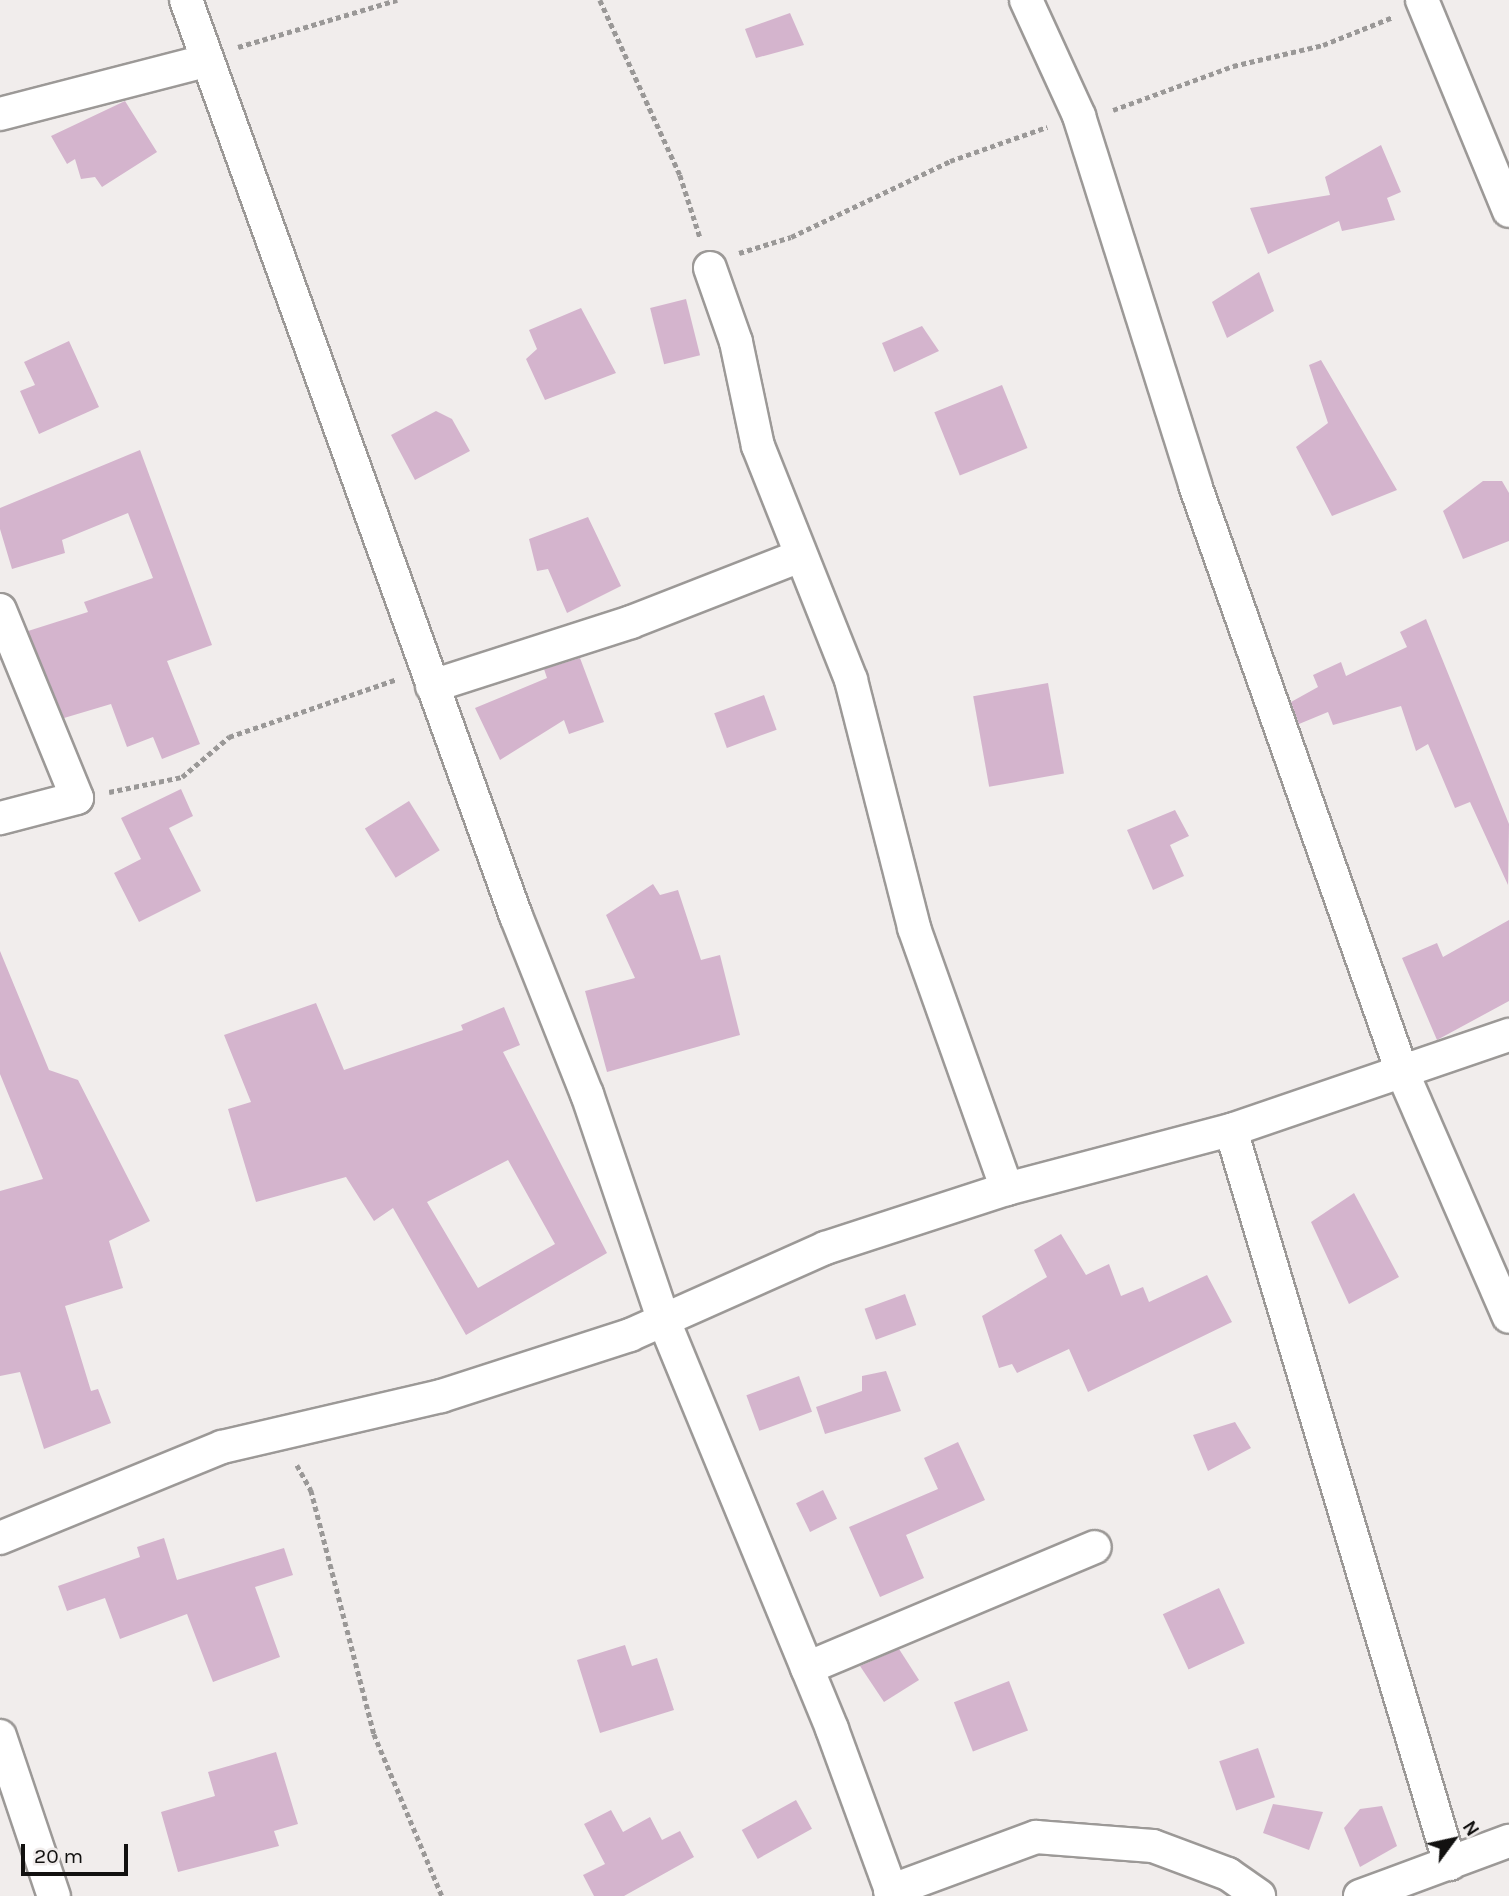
<!DOCTYPE html>
<html>
<head>
<meta charset="utf-8">
<style>
  body { margin:0 }
  #map { position:relative; width:1509px; height:1896px; overflow:hidden; background:#f1edec; font-family:Karla,sans-serif }
  div>[style] { position:absolute }
  .building>* { inset:0; background:#d4b4cd; transform-origin:0 0 }
  .path>* { height:4.5px; margin-top:-2.25px; transform-origin:0; background:repeating-linear-gradient(90deg,#9a9897 0 5px,transparent 0 8.5px) }
  .roads { filter:drop-shadow(2px 0 #9c9997) drop-shadow(-2px 0 #9c9997) drop-shadow(0 2px #9c9997) drop-shadow(0 -2px #9c9997) }
  .minor>* { height:32px; margin:-16px; padding:0 16px; transform-origin:16px; border-radius:16px; background:#fff }
  span { translate:-50% -50%; white-space:nowrap; text-align:center; line-height:1.15; -webkit-text-stroke:7px #f1edec; paint-order:stroke }
  .north { position:absolute; left:1418px; top:1805px; width:70px; height:70px; -webkit-text-stroke:5px #f1edec; paint-order:stroke; rotate:57deg; font-size:19px; font-weight:700; line-height:28px; text-align:center; color:#121110 }
  .north::after { content:''; display:block; margin:auto; width:24px; height:32px; background:#121110; clip-path:polygon(50% 0,100% 100%,50% 72%,0 100%) }
  .scale { position:absolute; left:21px; top:1844px; width:107px; height:32px; box-sizing:border-box; border:4px solid #121110; border-top:0; padding-left:9px; font-size:21px; line-height:24px; white-space:nowrap; color:#121110; -webkit-text-stroke:5px #f1edec; paint-order:stroke }
</style>
</head>
<body>
<div id="map">
  <div class="building">
    <div style="clip-path:polygon(790px 13px,804px 45px,756px 58px,745px 29px)"></div>
    <div style="clip-path:polygon(125px 101px,157px 152px,102px 187px,95px 177px,81px 179px,75px 159px,67px 164px,51px 136px)"></div>
    <div style="clip-path:polygon(1381px 145px,1401px 192px,1387px 198px,1395px 220px,1342px 231px,1339px 221px,1268px 254px,1250px 208px,1330px 195px,1325px 177px)"></div>
    <div style="clip-path:polygon(1259px 272px,1274px 311px,1227px 338px,1212px 302px)"></div>
    <div style="left:686px;top:299px;width:58px;height:37px;rotate:76deg"></div>
    <div style="clip-path:polygon(581px 308px,616px 373px,545px 400px,526px 359px,537px 349px,529px 330px)"></div>
    <div style="clip-path:polygon(922px 326px,939px 351px,894px 372px,882px 343px)"></div>
    <div style="clip-path:polygon(69px 341px,99px 407px,39px 434px,20px 391px,35px 385px,24px 362px)"></div>
    <div style="clip-path:polygon(1321px 360px,1397px 490px,1332px 516px,1296px 447px,1328px 423px,1309px 365px)"></div>
    <div style="left:1002px;top:385px;width:68px;height:73px;rotate:68deg"></div>
    <div style="clip-path:polygon(436px 411px,452px 419px,470px 451px,415px 480px,391px 435px)"></div>
    <div style="clip-path:polygon(140px 450px,212px 645px,167px 661px,200px 744px,162px 759px,153px 737px,127px 747px,111px 704px,64px 718px,28px 631px,88px 612px,84px 602px,153px 578px,128px 513px,62px 540px,65px 553px,12px 569px,0 529px,0 508px)"></div>
    <div style="clip-path:polygon(1483px 481px,1502px 481px,1509px 493px,1509px 541px,1463px 559px,1443px 511px)"></div>
    <div style="clip-path:polygon(588px 517px,621px 586px,567px 613px,548px 569px,537px 571px,529px 539px)"></div>
    <div style="clip-path:polygon(1426px 619px,1509px 824px,1508px 885px,1470px 802px,1455px 808px,1428px 744px,1416px 751px,1401px 706px,1333px 725px,1328px 712px,1299px 724px,1291px 702px,1318px 687px,1313px 675px,1341px 662px,1346px 676px,1407px 647px,1400px 632px)"></div>
    <div style="clip-path:polygon(580px 658px,604px 722px,569px 734px,564px 720px,500px 760px,475px 708px,547px 678px,544px 669px)"></div>
    <div style="left:1048px;top:683px;width:92px;height:76px;rotate:80deg"></div>
    <div style="left:764px;top:695px;width:37px;height:53px;rotate:70deg"></div>
    <div style="clip-path:polygon(181px 789px,193px 816px,169px 828px,201px 891px,139px 922px,114px 873px,141px 859px,121px 818px)"></div>
    <div style="left:409px;top:801px;width:58px;height:52px;rotate:58deg"></div>
    <div style="clip-path:polygon(1175px 810px,1189px 836px,1170px 845px,1184px 876px,1153px 890px,1127px 830px)"></div>
    <div style="clip-path:polygon(653px 884px,660px 895px,678px 890px,701px 960px,720px 955px,740px 1035px,607px 1072px,585px 991px,635px 978px,606px 915px)"></div>
    <div style="clip-path:polygon(1509px 920px,1509px 1001px,1437px 1040px,1402px 958px,1437px 943px,1443px 957px)"></div>
    <div style="clip-path:polygon(0 951px,49px 1070px,78px 1080px,150px 1221px,109px 1241px,123px 1288px,65px 1306px,91px 1391px,98px 1389px,111px 1423px,44px 1449px,20px 1372px,0 1376px,0 1191px,43px 1179px,0 1074px)"></div>
    <div style="clip-path:polygon(evenodd,316px 1003px,344px 1070px,463px 1030px,461px 1025px,504px 1007px,520px 1045px,503px 1052px,607px 1253px,466px 1335px,393px 1208px,374px 1221px,346px 1177px,256px 1202px,228px 1109px,251px 1102px,224px 1035px,316px 1003px,508px 1160px,555px 1244px,478px 1288px,427px 1202px,508px 1160px)"></div>
    <div style="clip-path:polygon(1354px 1193px,1399px 1277px,1349px 1304px,1311px 1222px)"></div>
    <div style="clip-path:polygon(1061px 1234px,1086px 1275px,1109px 1264px,1121px 1296px,1143px 1287px,1149px 1302px,1207px 1275px,1232px 1322px,1088px 1392px,1069px 1349px,1017px 1373px,1012px 1364px,999px 1368px,982px 1316px,1047px 1277px,1034px 1250px)"></div>
    <div style="left:905px;top:1294px;width:33px;height:43px;rotate:70deg"></div>
    <div style="clip-path:polygon(886px 1371px,901px 1411px,825px 1434px,816px 1407px,862px 1391px,862px 1376px)"></div>
    <div style="left:799px;top:1376px;width:38px;height:56px;rotate:70deg"></div>
    <div style="clip-path:polygon(1235px 1422px,1251px 1448px,1208px 1471px,1193px 1435px)"></div>
    <div style="clip-path:polygon(958px 1442px,985px 1500px,906px 1535px,924px 1578px,880px 1597px,849px 1527px,938px 1489px,924px 1458px)"></div>
    <div style="left:823px;top:1490px;width:32px;height:30px;rotate:64deg"></div>
    <div style="clip-path:polygon(164px 1538px,177px 1580px,284px 1548px,293px 1575px,255px 1587px,280px 1657px,213px 1682px,187px 1614px,120px 1639px,105px 1598px,67px 1611px,58px 1586px,140px 1557px,137px 1547px)"></div>
    <div style="left:1219px;top:1588px;width:61px;height:62px;rotate:65deg"></div>
    <div style="clip-path:polygon(625px 1645px,632px 1666px,657px 1658px,674px 1710px,600px 1733px,577px 1660px)"></div>
    <div style="clip-path:polygon(899px 1649px,919px 1680px,884px 1702px,860px 1666px)"></div>
    <div style="left:1009px;top:1681px;width:53px;height:59px;rotate:69deg"></div>
    <div style="left:1258px;top:1748px;width:52px;height:41px;rotate:71deg"></div>
    <div style="clip-path:polygon(276px 1752px,298px 1824px,274px 1831px,279px 1846px,178px 1872px,161px 1812px,215px 1796px,208px 1772px)"></div>
    <div style="left:796px;top:1800px;width:33px;height:62px;rotate:61deg"></div>
    <div style="clip-path:polygon(1273px 1804px,1323px 1812px,1309px 1850px,1263px 1833px)"></div>
    <div style="clip-path:polygon(1382px 1806px,1397px 1846px,1360px 1867px,1344px 1828px,1360px 1809px)"></div>
    <div style="clip-path:polygon(611px 1810px,623px 1832px,650px 1817px,662px 1840px,680px 1831px,694px 1857px,624px 1896px,594px 1896px,583px 1875px,605px 1864px,584px 1824px)"></div>
  </div>
  <div class="path">
    <div style="left:600px;top:0;width:192px;rotate:65.4deg"></div>
    <div style="left:680px;top:175px;width:65px;rotate:72.1deg"></div>
    <div style="left:238px;top:47px;width:166px;rotate:-16.5deg"></div>
    <div style="left:1113px;top:110px;width:128px;rotate:-20.1deg"></div>
    <div style="left:1233px;top:66px;width:92px;rotate:-13.1deg"></div>
    <div style="left:1323px;top:45px;width:75px;rotate:-21.8deg"></div>
    <div style="left:739px;top:253px;width:54px;rotate:-17.1deg"></div>
    <div style="left:791px;top:237px;width:176px;rotate:-25.5deg"></div>
    <div style="left:950px;top:161px;width:103px;rotate:-19.3deg"></div>
    <div style="left:109px;top:792px;width:75px;rotate:-11.6deg"></div>
    <div style="left:182px;top:777px;width:62px;rotate:-40.4deg"></div>
    <div style="left:229px;top:737px;width:176px;rotate:-19deg"></div>
    <div style="left:297px;top:1465px;width:29px;rotate:61deg"></div>
    <div style="left:311px;top:1490px;width:252px;rotate:75.5deg"></div>
    <div style="left:374px;top:1734px;width:176px;rotate:67.2deg"></div>
  </div>
  <div class="roads">
    <div class="minor">
      <div style="left:186px;top:0;width:974px;rotate:70.19deg"></div>
      <div style="left:516px;top:916px;width:192px;rotate:68.3deg"></div>
      <div style="left:587px;top:1094px;width:240px;rotate:71.3deg"></div>
      <div style="left:664px;top:1321px;width:441px;rotate:67.6deg"></div>
      <div style="left:832px;top:1729px;width:178px;rotate:69.9deg"></div>
      <div style="left:1026px;top:0;width:128px;rotate:65.4deg"></div>
      <div style="left:1079px;top:116px;width:387px;rotate:72.5deg"></div>
      <div style="left:1195px;top:485px;width:619px;rotate:70.57deg"></div>
      <div style="left:1401px;top:1069px;width:270px;rotate:66.5deg"></div>
      <div style="left:1422px;top:0;width:228px;rotate:67.6deg"></div>
      <div style="left:0;top:114px;width:212px;rotate:-14.5deg"></div>
      <div style="left:710px;top:268px;width:78px;rotate:70.6deg"></div>
      <div style="left:736px;top:342px;width:106px;rotate:78.1deg"></div>
      <div style="left:758px;top:446px;width:252px;rotate:68.3deg"></div>
      <div style="left:851px;top:680px;width:256px;rotate:75.7deg"></div>
      <div style="left:914px;top:928px;width:277px;rotate:70.4deg"></div>
      <div style="left:0;top:610px;width:203px;rotate:67.7deg"></div>
      <div style="left:77px;top:798px;width:80px;rotate:165.4deg"></div>
      <div style="left:432px;top:686px;width:209px;rotate:-17.8deg"></div>
      <div style="left:631px;top:622px;width:181px;rotate:-21.3deg"></div>
      <div style="left:1231px;top:1130px;width:766px;rotate:73.39deg"></div>
      <div style="left:0;top:1538px;width:240px;rotate:-22.3deg"></div>
      <div style="left:222px;top:1447px;width:225px;rotate:-13.1deg"></div>
      <div style="left:441px;top:1396px;width:199px;rotate:-17.9deg"></div>
      <div style="left:630px;top:1335px;width:214px;rotate:-24deg"></div>
      <div style="left:825px;top:1248px;width:191px;rotate:-18deg"></div>
      <div style="left:1007px;top:1189px;width:232px;rotate:-14.8deg"></div>
      <div style="left:1231px;top:1130px;width:294px;rotate:-18.9deg"></div>
      <div style="left:807px;top:1668px;width:312px;rotate:-22.8deg"></div>
      <div style="left:0;top:1736px;width:169px;rotate:71.4deg"></div>
      <div style="left:890px;top:1891px;width:156px;rotate:-20.3deg"></div>
      <div style="left:1036px;top:1837px;width:117px;rotate:4.4deg"></div>
      <div style="left:1153px;top:1846px;width:80px;rotate:20.5deg"></div>
      <div style="left:1228px;top:1874px;width:38px;rotate:35deg"></div>
      <div style="left:1360px;top:1896px;width:159px;rotate:-20.3deg"></div>
    </div>
  </div>
  <div class="north">N</div>
  <div class="scale">20 m</div>
</div>
</body>
</html>
